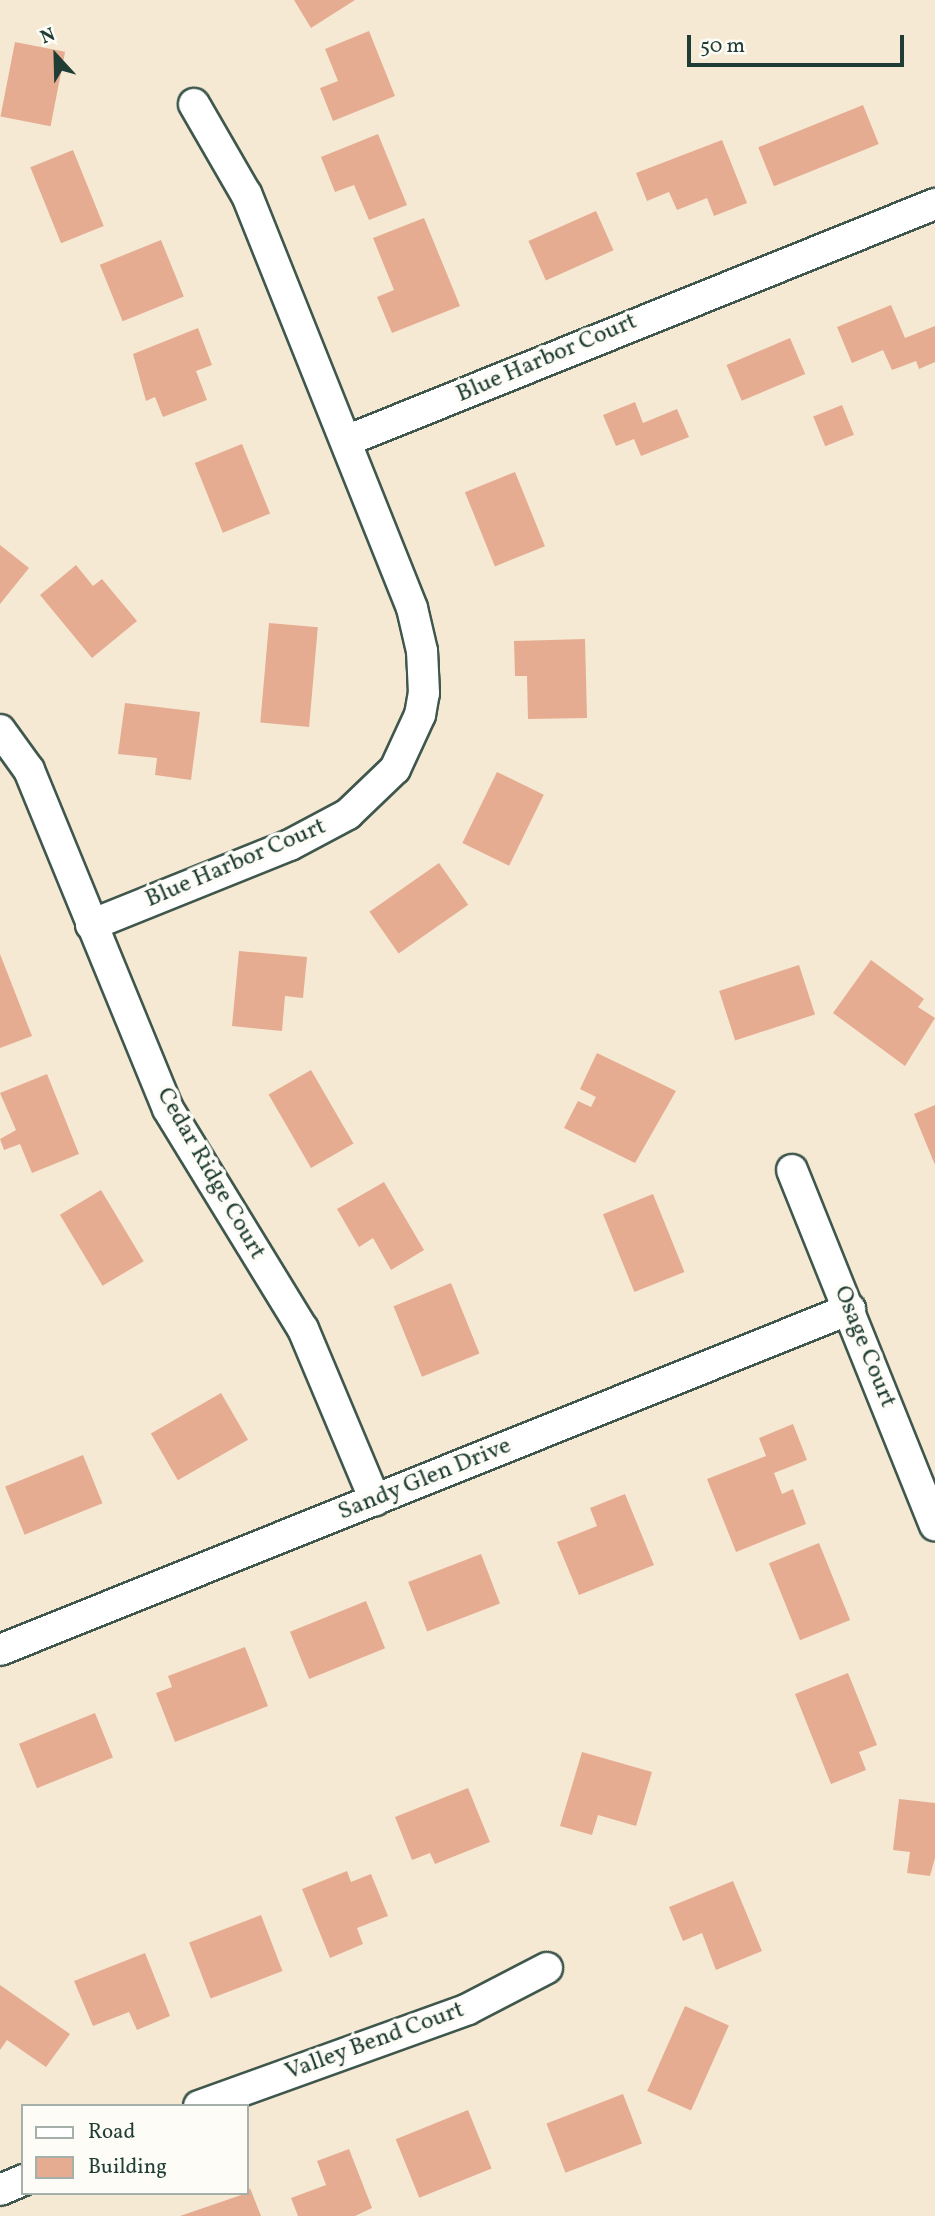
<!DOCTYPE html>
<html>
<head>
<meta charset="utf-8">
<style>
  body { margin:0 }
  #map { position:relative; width:935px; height:2216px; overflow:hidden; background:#f5e9d3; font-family:Vollkorn,serif }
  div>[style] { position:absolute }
  .building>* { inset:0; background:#e6ac92; transform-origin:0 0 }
  .roads { filter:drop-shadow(2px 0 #3f574c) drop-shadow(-2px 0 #3f574c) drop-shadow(0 2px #3f574c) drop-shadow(0 -2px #3f574c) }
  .minor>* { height:30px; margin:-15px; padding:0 15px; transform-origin:15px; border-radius:15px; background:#fff }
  span { translate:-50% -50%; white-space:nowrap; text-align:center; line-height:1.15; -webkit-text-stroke:7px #fdfcf7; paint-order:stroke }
  .street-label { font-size:24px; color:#1f3d34 }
  .legend { position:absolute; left:21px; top:2104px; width:228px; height:91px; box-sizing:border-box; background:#fdfcf7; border:2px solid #a4b0a9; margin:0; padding:9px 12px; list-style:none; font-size:21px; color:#1f3d34 }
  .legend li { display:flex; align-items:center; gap:14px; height:35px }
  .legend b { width:35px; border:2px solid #a4b0a9 }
  .north { position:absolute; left:21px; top:21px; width:70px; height:70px; -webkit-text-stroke:5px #fdfcf7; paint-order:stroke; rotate:338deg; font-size:19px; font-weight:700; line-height:28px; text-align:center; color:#1f3d34 }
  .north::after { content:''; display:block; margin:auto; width:24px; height:32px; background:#1f3d34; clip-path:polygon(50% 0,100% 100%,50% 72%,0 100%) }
  .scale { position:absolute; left:687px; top:35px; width:217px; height:32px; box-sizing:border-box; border:4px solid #1f3d34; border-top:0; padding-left:9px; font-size:21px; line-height:24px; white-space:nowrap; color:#1f3d34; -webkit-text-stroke:5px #fdfcf7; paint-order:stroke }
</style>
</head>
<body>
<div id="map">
  <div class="building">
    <div style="clip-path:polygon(294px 0,355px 0,311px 28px)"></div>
    <div style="clip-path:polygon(369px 31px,395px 96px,333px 121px,320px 88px,338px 81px,325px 49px)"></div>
    <div style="left:15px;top:42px;width:51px;height:76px;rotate:11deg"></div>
    <div style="left:863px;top:105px;width:42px;height:113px;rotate:68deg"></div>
    <div style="clip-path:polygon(378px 134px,407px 205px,369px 220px,354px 185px,335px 192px,321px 157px)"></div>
    <div style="clip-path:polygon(722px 140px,747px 203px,714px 216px,707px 198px,677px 210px,669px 192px,647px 201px,636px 173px)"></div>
    <div style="left:73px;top:150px;width:82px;height:46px;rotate:68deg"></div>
    <div style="left:596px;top:211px;width:43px;height:74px;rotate:66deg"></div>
    <div style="clip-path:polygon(424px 218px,460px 306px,392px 333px,377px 297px,394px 290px,373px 238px)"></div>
    <div style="left:161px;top:240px;width:61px;height:66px;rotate:68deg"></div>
    <div style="clip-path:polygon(891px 305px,905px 338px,935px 326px,935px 362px,919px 369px,916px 361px,892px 370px,883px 350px,852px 363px,837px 327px)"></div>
    <div style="clip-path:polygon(198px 328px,212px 365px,196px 371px,207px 400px,163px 417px,155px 397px,146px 401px,133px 354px)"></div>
    <div style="left:790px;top:338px;width:39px;height:69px;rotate:67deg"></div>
    <div style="clip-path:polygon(635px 402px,643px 423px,677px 409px,689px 437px,641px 456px,634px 439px,616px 446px,603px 415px)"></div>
    <div style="left:842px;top:405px;width:32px;height:31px;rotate:68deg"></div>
    <div style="left:242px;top:444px;width:75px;height:51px;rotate:68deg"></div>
    <div style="left:515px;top:472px;width:80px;height:54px;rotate:68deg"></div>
    <div style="clip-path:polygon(0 545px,29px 568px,0 604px)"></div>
    <div style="clip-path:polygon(76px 565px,93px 586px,102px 579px,137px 621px,92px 658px,40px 595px)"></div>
    <div style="left:269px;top:623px;width:49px;height:100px;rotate:5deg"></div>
    <div style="clip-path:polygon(585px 639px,587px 718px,528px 719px,527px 676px,515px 676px,514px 641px)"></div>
    <div style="clip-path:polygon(125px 703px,200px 712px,191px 780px,155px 775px,157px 758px,118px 754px)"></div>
    <div style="left:497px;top:772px;width:52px;height:79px;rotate:26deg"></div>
    <div style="left:439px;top:863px;width:51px;height:85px;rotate:55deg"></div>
    <div style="clip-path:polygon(239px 951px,307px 957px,303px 998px,285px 996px,282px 1031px,232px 1026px)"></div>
    <div style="clip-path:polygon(0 954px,32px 1036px,0 1048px)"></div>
    <div style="clip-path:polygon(871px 960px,924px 999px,918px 1007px,935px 1018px,905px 1066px,833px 1013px)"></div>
    <div style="left:799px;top:965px;width:52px;height:84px;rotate:72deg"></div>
    <div style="clip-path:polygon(597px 1053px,676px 1091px,635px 1163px,564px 1128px,578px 1101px,591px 1107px,596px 1097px,580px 1089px)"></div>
    <div style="left:311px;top:1070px;width:85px;height:49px;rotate:60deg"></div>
    <div style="clip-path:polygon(47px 1074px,79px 1154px,32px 1173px,20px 1144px,4px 1150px,0 1139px,16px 1130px,0 1093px)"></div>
    <div style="clip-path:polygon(935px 1105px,935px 1165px,914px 1114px)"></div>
    <div style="clip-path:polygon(384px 1182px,424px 1250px,391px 1270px,373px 1238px,359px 1247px,337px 1209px)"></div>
    <div style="left:101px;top:1190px;width:83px;height:48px;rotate:59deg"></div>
    <div style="left:653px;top:1194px;width:84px;height:54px;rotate:68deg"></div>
    <div style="left:451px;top:1283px;width:76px;height:62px;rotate:68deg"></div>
    <div style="left:221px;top:1393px;width:54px;height:81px;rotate:60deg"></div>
    <div style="clip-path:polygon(793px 1424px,807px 1460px,774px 1473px,782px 1494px,793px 1489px,806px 1524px,736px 1552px,707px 1479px,766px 1456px,759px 1438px)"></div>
    <div style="left:83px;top:1455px;width:52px;height:84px;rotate:68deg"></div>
    <div style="clip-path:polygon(625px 1494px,654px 1565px,579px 1595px,557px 1542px,597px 1526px,590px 1508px)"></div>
    <div style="left:819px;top:1543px;width:83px;height:54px;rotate:68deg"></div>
    <div style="left:481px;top:1554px;width:53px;height:78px;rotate:69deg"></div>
    <div style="left:366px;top:1601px;width:51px;height:82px;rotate:68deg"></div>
    <div style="clip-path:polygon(245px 1647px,268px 1706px,175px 1742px,156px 1693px,172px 1687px,168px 1676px)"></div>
    <div style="clip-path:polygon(848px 1673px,877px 1745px,859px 1752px,866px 1770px,831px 1784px,795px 1694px)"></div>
    <div style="left:95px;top:1713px;width:48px;height:82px;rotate:68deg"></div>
    <div style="clip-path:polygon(582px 1752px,652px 1772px,636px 1826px,598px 1815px,592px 1835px,560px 1826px)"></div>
    <div style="clip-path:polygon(468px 1788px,490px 1842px,435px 1864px,430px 1853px,412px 1860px,395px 1817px)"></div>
    <div style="clip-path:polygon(899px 1799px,935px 1803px,935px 1858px,930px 1876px,907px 1873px,910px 1852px,893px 1850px)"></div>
    <div style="clip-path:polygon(347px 1871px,351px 1882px,371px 1874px,388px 1916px,357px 1928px,363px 1944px,330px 1958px,302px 1889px)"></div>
    <div style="clip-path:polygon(733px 1881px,762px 1951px,716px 1970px,702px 1933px,683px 1941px,669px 1907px)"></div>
    <div style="left:261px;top:1915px;width:60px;height:77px;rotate:69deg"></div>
    <div style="clip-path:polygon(145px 1953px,170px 2016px,137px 2030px,129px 2012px,93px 2026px,74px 1981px)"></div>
    <div style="clip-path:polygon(0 1985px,70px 2034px,46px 2067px,7px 2040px,0 2050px)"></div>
    <div style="left:685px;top:2006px;width:48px;height:93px;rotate:24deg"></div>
    <div style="left:623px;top:2094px;width:53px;height:82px;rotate:69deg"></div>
    <div style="left:468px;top:2110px;width:63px;height:78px;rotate:68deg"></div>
    <div style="clip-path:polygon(349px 2149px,372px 2208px,355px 2216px,298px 2216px,291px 2198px,326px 2185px,317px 2161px)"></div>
    <div style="clip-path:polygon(250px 2188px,261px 2216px,180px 2216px,247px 2193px)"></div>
  </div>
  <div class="roads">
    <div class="minor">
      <div style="left:346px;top:441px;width:635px;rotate:-21.92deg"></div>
      <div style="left:0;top:730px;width:49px;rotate:54.1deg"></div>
      <div style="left:29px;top:770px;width:366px;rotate:67.7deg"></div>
      <div style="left:168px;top:1109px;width:258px;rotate:58.5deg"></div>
      <div style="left:303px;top:1329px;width:186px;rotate:67.2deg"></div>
      <div style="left:91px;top:925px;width:214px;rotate:-21.9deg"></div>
      <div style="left:290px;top:845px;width:66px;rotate:-28.1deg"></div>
      <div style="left:348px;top:814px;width:65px;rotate:-43.8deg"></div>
      <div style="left:395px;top:769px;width:60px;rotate:-65.2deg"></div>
      <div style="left:420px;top:715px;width:22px;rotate:-80deg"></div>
      <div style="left:424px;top:693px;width:42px;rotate:-92.7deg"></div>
      <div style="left:422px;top:651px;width:44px;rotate:-103.1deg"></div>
      <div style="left:412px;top:608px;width:446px;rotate:-111.8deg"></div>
      <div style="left:246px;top:194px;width:104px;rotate:-120deg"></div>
      <div style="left:792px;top:1170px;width:383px;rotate:68.1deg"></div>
      <div style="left:0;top:1650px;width:916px;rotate:-21.86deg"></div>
      <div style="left:199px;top:2106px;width:286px;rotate:-19.8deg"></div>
      <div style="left:468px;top:2009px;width:89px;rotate:-27.4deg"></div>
      <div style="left:0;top:2190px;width:25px;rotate:-23deg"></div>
    </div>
  </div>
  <div class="street-label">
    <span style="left:547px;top:359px;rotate:-23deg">Blue Harbor Court</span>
    <span style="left:236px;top:864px;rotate:-23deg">Blue Harbor Court</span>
    <span style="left:210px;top:1174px;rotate:60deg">Cedar Ridge Court</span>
    <span style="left:864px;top:1347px;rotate:68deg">Osage Court</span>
    <span style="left:425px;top:1480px;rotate:-22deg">Sandy Glen Drive</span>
    <span style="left:375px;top:2042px;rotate:-20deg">Valley Bend Court</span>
  </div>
  <ul class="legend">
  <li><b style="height:9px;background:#fff"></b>Road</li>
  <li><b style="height:19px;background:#e6ac92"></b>Building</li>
  </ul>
  <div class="north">N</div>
  <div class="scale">50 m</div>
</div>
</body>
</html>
